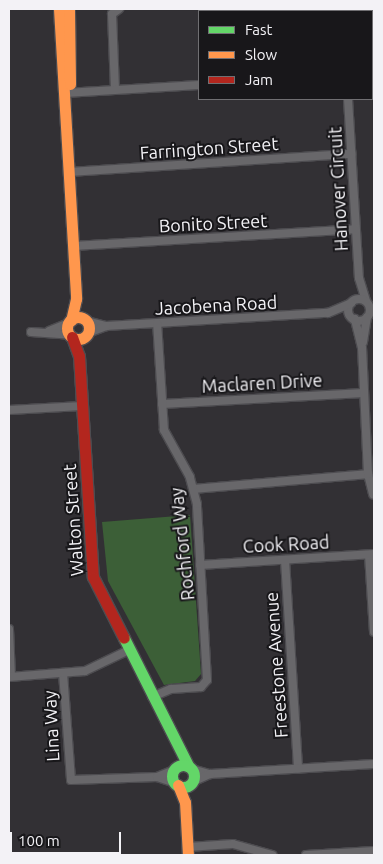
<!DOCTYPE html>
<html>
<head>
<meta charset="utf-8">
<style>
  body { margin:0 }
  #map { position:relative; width:383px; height:864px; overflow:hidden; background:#323034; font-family:Ubuntu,sans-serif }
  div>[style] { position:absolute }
  .green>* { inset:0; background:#3c5f37 }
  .roads { filter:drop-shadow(1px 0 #4d4c50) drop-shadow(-1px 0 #4d4c50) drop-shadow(0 1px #4d4c50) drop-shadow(0 -1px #4d4c50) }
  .street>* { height:8px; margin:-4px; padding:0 4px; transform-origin:4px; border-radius:4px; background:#68676a }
  .street>.ring { margin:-4px; padding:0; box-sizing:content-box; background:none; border:8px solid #68676a; border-radius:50% }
  .fast>* { height:11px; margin:-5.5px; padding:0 5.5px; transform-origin:5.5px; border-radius:5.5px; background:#63d668 }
  .fast>.ring { margin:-5.5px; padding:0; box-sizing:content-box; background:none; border:11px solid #63d668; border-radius:50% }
  .slow>* { height:11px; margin:-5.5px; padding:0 5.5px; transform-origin:5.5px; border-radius:5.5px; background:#ff974d }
  .slow>.ring { margin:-5.5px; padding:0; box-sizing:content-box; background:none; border:11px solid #ff974d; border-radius:50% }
  .jam>* { height:11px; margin:-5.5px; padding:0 5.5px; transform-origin:5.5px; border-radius:5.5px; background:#b3261e }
  span { translate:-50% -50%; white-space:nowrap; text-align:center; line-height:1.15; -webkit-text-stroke:4px #18171a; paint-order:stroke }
  .street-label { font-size:18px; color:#f3f2f6 }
  .frame { position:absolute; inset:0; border:10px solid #f3f2f6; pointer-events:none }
  .legend { position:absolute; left:198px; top:10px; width:175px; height:90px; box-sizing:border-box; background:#18171a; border:1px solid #706f72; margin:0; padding:6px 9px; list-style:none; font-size:15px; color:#f3f2f6 }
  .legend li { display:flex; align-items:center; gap:10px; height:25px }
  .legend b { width:25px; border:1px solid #706f72 }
  .scale { position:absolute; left:10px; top:832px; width:111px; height:22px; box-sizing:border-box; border:2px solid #f3f2f6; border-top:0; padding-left:6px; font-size:15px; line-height:18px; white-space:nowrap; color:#f3f2f6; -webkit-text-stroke:4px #18171a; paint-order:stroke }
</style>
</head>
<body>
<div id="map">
  <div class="green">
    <div style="clip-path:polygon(190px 515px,201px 674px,195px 681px,164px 685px,108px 581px,102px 522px)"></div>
  </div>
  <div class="roads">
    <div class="street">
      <div style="left:343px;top:9px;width:2px;rotate:63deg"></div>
      <div style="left:115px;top:89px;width:75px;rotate:-92.3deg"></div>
      <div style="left:112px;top:14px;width:9px;rotate:-36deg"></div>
      <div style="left:65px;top:93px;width:134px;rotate:-3.4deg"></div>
      <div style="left:348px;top:99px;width:179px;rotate:86.5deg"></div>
      <div style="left:359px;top:278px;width:24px;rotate:73deg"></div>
      <div style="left:69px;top:172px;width:283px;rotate:-3.7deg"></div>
      <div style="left:73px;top:246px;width:283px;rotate:-3.4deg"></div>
      <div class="ring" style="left:348px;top:299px;width:14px;height:14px"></div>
      <div style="left:86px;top:321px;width:21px;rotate:14deg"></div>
      <div style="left:106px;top:326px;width:222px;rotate:-3.4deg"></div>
      <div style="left:328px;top:313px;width:25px;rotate:-23deg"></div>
      <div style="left:49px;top:331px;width:22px;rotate:-22deg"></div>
      <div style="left:31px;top:332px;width:39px;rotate:4deg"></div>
      <div style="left:88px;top:333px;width:19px;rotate:-21deg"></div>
      <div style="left:363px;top:342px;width:25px;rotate:-81deg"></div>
      <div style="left:162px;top:404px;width:202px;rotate:-3.1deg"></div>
      <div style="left:9px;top:410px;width:73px;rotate:-3.1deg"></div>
      <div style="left:368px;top:474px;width:21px;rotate:76deg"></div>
      <div style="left:194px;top:489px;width:175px;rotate:-4.9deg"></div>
      <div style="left:368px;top:474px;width:126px;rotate:-92.7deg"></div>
      <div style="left:362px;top:348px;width:30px;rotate:-104deg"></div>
      <div style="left:369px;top:555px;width:77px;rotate:86.3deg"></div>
      <div style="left:285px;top:560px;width:209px;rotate:86.4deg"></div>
      <div style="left:200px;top:565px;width:174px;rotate:-3.6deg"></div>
      <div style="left:9px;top:629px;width:47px;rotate:87.6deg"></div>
      <div style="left:63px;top:673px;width:107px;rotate:85.7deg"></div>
      <div style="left:71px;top:780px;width:86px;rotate:-2deg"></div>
      <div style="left:157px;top:777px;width:19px;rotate:18deg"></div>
      <div style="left:9px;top:677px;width:76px;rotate:-4.5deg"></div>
      <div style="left:85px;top:671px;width:49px;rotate:-25.5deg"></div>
      <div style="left:152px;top:697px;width:21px;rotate:-23deg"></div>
      <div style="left:171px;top:689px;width:30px;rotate:-4deg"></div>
      <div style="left:201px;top:687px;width:9px;rotate:-49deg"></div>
      <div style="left:207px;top:680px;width:176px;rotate:-93.3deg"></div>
      <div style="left:197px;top:504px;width:28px;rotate:-105deg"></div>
      <div style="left:190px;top:477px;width:54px;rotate:-119deg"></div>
      <div style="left:164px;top:430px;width:107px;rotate:-93.7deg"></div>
      <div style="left:192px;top:769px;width:19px;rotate:16deg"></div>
      <div style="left:210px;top:774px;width:164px;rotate:-3.5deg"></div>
      <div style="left:157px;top:777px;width:18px;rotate:-22deg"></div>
      <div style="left:192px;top:782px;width:20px;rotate:-24deg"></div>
      <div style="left:188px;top:847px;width:45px;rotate:-3.8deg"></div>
      <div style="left:233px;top:844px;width:41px;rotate:15.8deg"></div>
      <div style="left:306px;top:855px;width:68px;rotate:-3.4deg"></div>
    </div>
    <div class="fast">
      <div style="left:124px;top:638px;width:144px;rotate:63.3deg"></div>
      <div class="ring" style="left:172px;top:765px;width:11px;height:11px"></div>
    </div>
    <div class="slow">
      <div style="left:59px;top:9px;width:290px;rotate:86.6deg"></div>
      <div style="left:76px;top:299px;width:22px;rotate:103deg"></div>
      <div style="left:69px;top:9px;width:75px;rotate:89.2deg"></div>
      <div class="ring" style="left:67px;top:317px;width:11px;height:11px"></div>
      <div style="left:178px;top:785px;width:18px;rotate:68deg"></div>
      <div style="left:185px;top:802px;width:53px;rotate:86.8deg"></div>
    </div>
    <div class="jam">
      <div style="left:72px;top:337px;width:20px;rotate:70deg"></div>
      <div style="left:79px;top:356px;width:221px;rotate:86.4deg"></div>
      <div style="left:93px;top:577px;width:68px;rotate:63.1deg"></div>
    </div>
  </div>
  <div class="street-label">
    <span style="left:209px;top:148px;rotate:-4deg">Farrington Street</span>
    <span style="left:338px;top:189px;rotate:-93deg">Hanover Circuit</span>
    <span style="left:213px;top:223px;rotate:-3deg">Bonito Street</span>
    <span style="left:216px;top:305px;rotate:-3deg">Jacobena Road</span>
    <span style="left:262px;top:383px;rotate:-3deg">Maclaren Drive</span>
    <span style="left:73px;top:520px;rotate:-94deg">Walton Street</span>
    <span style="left:182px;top:544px;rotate:-96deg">Rochford Way</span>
    <span style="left:286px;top:544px;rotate:-3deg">Cook Road</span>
    <span style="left:276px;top:665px;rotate:-94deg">Freestone Avenue</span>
    <span style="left:51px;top:726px;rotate:-93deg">Lina Way</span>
  </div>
  <div class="frame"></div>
  <ul class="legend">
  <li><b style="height:6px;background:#63d668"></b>Fast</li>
  <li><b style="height:6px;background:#ff974d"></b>Slow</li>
  <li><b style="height:6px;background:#b3261e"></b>Jam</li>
  </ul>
  <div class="scale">100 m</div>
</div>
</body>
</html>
